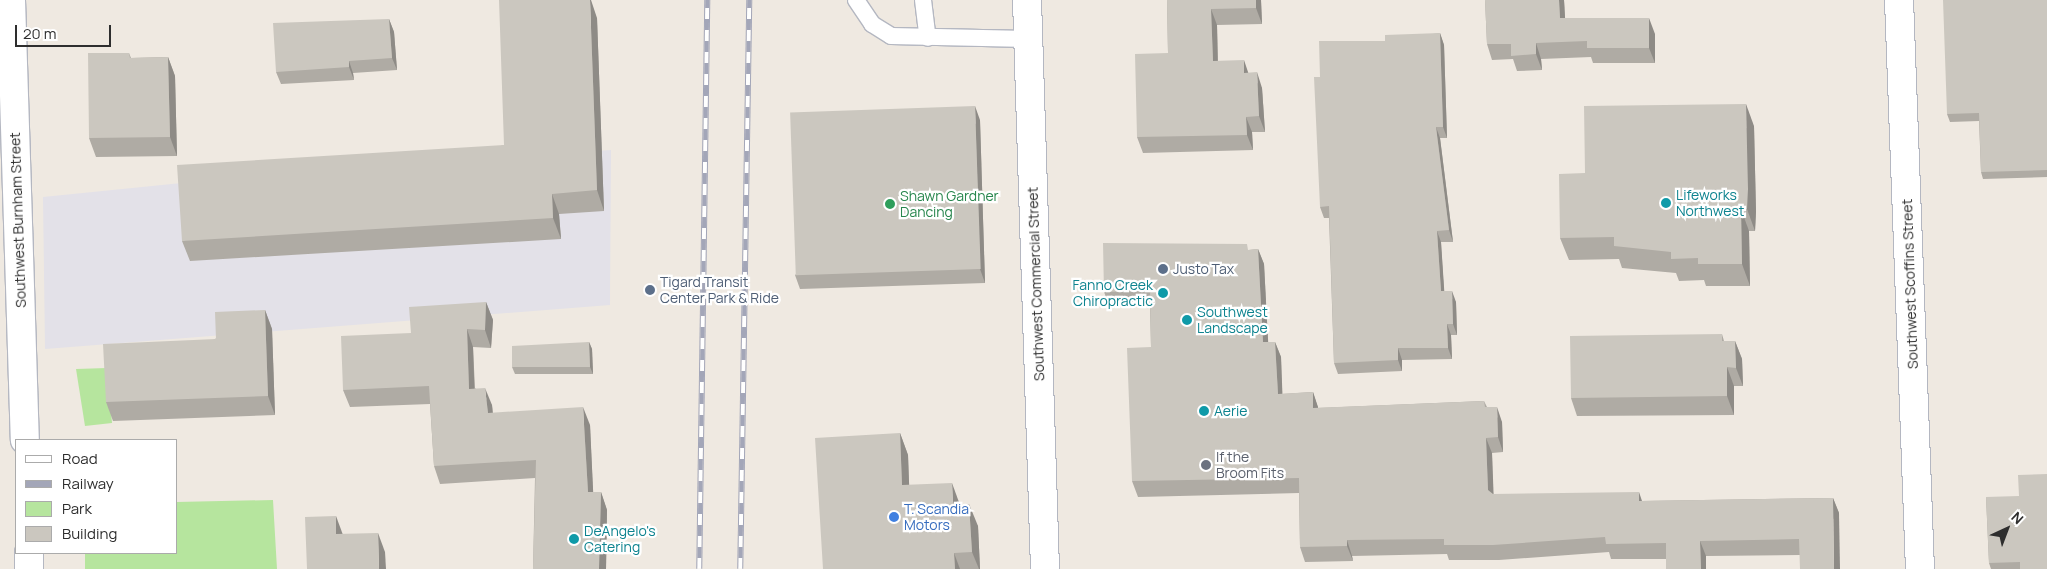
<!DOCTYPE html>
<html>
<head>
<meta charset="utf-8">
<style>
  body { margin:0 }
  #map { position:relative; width:2047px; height:569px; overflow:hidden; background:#efe9e1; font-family:Manrope,sans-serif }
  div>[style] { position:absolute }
  .industrial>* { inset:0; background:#e3e1e8 }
  .green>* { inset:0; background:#b6e59e }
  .roads { filter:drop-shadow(1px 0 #b4b7c1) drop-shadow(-1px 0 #b4b7c1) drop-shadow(0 1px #b4b7c1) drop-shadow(0 -1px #b4b7c1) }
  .lane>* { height:16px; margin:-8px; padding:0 8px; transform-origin:8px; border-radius:8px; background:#fff }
  .secondary>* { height:28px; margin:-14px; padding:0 14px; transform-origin:14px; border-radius:14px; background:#fff }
  .rail>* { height:5.5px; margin-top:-2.75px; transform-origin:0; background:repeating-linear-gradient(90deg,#fff 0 11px,#a3a6b8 0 22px); box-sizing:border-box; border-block:1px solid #a3a6b8 }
  .wall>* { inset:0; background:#afaba4 }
  .shaded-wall>* { inset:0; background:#8e8b86 }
  .building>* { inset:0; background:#cbc7bf; transform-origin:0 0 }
  .dots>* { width:14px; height:14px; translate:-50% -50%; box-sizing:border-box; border:2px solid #fff; border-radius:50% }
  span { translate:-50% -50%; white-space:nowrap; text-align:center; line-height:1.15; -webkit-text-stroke:4.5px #fff; paint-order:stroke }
  .culture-label { font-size:14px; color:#0d838f }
  .left { translate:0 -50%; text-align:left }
  .right { translate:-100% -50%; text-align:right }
  .leisure-label { font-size:14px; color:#27864d }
  .street-label { font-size:14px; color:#2e2e2e }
  .service-label { font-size:14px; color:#4e5e75 }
  .worship-label { font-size:14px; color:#5b616d }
  .shop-label { font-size:14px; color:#366cbe }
  .legend { position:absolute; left:15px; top:439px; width:162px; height:115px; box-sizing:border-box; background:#fff; border:1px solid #ababab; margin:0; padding:6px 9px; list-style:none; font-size:15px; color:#2e2e2e }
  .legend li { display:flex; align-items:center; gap:10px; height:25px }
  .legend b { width:25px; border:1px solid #ababab }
  .north { position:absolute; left:1982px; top:504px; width:50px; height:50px; -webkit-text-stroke:4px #fff; paint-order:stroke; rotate:43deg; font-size:14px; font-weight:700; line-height:20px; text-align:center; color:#2e2e2e }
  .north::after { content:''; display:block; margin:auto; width:18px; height:22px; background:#2e2e2e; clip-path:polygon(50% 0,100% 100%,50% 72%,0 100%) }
  .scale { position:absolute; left:15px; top:25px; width:96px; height:22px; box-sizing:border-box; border:2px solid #2e2e2e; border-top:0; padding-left:6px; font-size:15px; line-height:18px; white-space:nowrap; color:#2e2e2e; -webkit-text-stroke:4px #fff; paint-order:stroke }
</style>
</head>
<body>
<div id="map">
  <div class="industrial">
    <div style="clip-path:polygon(611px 150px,610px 305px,45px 349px,43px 197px,291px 172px)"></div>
  </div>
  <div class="green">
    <div style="clip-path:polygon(107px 368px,112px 423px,85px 426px,76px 369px)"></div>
    <div style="clip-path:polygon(273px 500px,277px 569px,85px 569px,85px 553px,176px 553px,176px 502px)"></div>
  </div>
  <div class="roads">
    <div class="lane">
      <div style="left:856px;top:0;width:29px;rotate:56deg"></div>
      <div style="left:872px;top:24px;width:22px;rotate:32deg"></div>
      <div style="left:891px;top:36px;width:137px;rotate:1.3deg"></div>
      <div style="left:923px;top:0;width:38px;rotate:83deg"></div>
    </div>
    <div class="secondary">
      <div style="left:11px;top:0;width:440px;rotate:88.2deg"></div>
      <div style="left:1027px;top:0;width:569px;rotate:88.19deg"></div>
      <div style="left:1899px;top:0;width:569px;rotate:87.89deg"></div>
      <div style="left:29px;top:553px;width:16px;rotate:90deg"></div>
    </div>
  </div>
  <div class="rail">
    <div style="left:699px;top:569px;width:569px;rotate:-89.19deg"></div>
    <div style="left:740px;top:569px;width:569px;rotate:-89.09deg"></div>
  </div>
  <div class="wall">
    <div style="clip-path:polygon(1167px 0,1261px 0,1262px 24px,1217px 25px,1218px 61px,1248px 73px,1262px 88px,1265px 132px,1252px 132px,1253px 150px,1143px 153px,1137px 137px,1168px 53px)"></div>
    <div style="clip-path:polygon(1485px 0,1564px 0,1565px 18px,1655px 34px,1655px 63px,1593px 63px,1591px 57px,1541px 59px,1542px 70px,1517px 71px,1513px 59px,1492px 60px,1487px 44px)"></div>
    <div style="clip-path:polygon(2047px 0,2047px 177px,1983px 179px,1981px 172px,1979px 121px,1950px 122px,1947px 114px)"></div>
    <div style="clip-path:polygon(597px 18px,604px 211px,559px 214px,561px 239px,190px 261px,182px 241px,504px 145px)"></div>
    <div style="clip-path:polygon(389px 19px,394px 32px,397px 70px,353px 73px,354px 80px,281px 84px,276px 72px)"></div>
    <div style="clip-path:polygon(1440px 33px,1444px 45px,1447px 138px,1440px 138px,1453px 242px,1441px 242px,1444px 291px,1456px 302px,1457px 335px,1451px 335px,1452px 359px,1402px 360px,1402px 371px,1338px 374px,1334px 363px,1329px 218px,1324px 218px,1320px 207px,1320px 77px,1385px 41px)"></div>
    <div style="clip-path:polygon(129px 53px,131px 58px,168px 57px,175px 76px,177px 156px,96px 157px,89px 138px)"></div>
    <div style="clip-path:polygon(980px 120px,985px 283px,800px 289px,795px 275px)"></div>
    <div style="clip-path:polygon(1754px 126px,1756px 212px,1755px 231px,1749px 231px,1750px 286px,1706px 286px,1704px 280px,1679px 281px,1676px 273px,1622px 268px,1619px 259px,1569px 260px,1560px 238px,1585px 173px)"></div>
    <div style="clip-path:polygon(1258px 249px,1264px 264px,1268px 342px,1275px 342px,1281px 357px,1282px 394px,1313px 392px,1318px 408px,1484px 401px,1487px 407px,1502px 422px,1503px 452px,1492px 453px,1493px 494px,1642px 501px,1833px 498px,1839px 513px,1800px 555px,1706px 556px,1706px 569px,1666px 569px,1666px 559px,1611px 559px,1609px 552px,1499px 560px,1449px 560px,1447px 554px,1352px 556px,1353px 561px,1305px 562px,1300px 547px,1299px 493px,1138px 497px,1132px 481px,1151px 347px,1150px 306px,1110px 307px,1104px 292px,1249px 250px)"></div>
    <div style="clip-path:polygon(486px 302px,493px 320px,491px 348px,473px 347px,475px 388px,492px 405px,493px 413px,590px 425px,593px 492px,601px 492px,607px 510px,606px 569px,533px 569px,535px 478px,440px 484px,434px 466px,430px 404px,350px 407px,343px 390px)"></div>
    <div style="clip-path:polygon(265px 310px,272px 329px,275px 415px,113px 421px,106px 402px)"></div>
    <div style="clip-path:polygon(1722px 334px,1724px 341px,1735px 341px,1742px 359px,1743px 386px,1734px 386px,1734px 415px,1577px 416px,1571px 398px)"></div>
    <div style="clip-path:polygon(589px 342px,592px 349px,593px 374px,515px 374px,512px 367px)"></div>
    <div style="clip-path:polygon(900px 433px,908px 455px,909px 485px,960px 505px,978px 526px,980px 569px,823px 569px)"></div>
    <div style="clip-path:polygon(1986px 497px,2047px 569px,1991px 569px,1989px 563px)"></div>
  </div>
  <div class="shaded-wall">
    <div style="clip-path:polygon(590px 0,591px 0,597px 18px,604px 211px,597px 190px)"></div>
    <div style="clip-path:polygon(1256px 0,1261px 0,1262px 24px,1256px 8px)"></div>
    <div style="clip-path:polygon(1559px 0,1564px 0,1566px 34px,1560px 18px)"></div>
    <div style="clip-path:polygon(1211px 9px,1217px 25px,1218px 77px,1213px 61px)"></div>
    <div style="clip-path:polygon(1649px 18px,1655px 34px,1655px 63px,1649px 48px)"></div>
    <div style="clip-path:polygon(389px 19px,394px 32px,397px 70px,392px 58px)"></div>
    <div style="clip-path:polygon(1440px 33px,1444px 45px,1447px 138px,1443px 127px)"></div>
    <div style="clip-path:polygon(1536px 43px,1541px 59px,1542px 70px,1536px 54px)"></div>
    <div style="clip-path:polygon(168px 57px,175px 76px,177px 156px,170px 137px)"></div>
    <div style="clip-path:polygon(1244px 60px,1249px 75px,1244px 73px)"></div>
    <div style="clip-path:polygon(349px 61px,353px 73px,354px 80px,349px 67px)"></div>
    <div style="clip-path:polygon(1257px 72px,1262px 88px,1265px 132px,1259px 116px)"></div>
    <div style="clip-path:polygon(1746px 104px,1754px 126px,1756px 212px,1755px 231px,1747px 209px)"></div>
    <div style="clip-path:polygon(975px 106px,980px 120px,985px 283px,980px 269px)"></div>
    <div style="clip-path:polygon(1246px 117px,1252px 132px,1253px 150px,1247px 135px)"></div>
    <div style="clip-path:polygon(1436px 127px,1440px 138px,1453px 242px,1449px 230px)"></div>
    <div style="clip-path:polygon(552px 194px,559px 214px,561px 239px,553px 218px)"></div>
    <div style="clip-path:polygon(1741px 209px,1749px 231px,1750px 286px,1742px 264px)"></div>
    <div style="clip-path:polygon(1437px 231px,1441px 242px,1445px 302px,1441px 291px)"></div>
    <div style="clip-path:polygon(1258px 249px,1264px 264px,1269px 358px,1263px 342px)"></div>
    <div style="clip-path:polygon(1452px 291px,1456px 302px,1457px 335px,1453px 324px)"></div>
    <div style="clip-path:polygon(486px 302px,493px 320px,491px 348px,485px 330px)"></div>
    <div style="clip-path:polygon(265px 310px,272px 329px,275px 415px,268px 396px)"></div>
    <div style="clip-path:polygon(1447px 324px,1451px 335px,1452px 359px,1448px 348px)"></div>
    <div style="clip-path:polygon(467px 329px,473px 347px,475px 407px,469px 389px)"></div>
    <div style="clip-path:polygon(1735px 341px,1742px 359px,1743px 386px,1736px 368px)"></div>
    <div style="clip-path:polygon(589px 342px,592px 349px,593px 374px,590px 367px)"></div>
    <div style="clip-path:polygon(1275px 342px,1281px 357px,1283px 409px,1278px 394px)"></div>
    <div style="clip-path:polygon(1398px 348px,1402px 360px,1402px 371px,1398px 360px)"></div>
    <div style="clip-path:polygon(1727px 367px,1734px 386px,1734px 415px,1727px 396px)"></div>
    <div style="clip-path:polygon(485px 388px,492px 405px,494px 431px,488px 413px)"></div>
    <div style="clip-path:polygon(1313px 392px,1318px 407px,1319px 424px,1313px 408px)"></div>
    <div style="clip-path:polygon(583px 407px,590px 425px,594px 510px,588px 492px)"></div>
    <div style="clip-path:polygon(1497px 407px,1502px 422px,1503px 452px,1498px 437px)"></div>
    <div style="clip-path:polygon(900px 433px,908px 455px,910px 508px,902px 485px)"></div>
    <div style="clip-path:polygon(1486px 438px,1492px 453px,1494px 505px,1488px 490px)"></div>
    <div style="clip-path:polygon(952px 483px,960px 505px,953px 505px)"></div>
    <div style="clip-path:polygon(601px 492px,607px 510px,606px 569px,599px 569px)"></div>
    <div style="clip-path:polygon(1639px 492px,1644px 507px,1639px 501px)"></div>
    <div style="clip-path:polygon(1833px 498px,1839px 513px,1840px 569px,1834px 569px)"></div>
    <div style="clip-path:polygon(969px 504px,978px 526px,980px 569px,979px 569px,972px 552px)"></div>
    <div style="clip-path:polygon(336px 516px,343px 535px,336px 534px)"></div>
    <div style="clip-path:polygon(378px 533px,385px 552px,386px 569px,379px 569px)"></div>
    <div style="clip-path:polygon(1347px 540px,1352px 556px,1353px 561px,1347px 546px)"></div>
    <div style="clip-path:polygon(1700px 541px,1706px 556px,1706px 569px,1701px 569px)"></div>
    <div style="clip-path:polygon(954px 553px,960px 569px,955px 569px)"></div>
  </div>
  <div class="building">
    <div style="clip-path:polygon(499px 0,590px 0,597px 190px,552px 194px,553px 218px,182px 241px,177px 165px,504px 145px)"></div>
    <div style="clip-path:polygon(1167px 0,1256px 0,1256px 8px,1211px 9px,1213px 61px,1244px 60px,1244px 73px,1257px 72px,1259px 116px,1246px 117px,1247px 135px,1137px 137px,1135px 54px,1168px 53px)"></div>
    <div style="clip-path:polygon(1485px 0,1559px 0,1560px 18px,1649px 18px,1649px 48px,1587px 48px,1587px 41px,1536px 43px,1536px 54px,1511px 56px,1511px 44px,1487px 44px)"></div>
    <div style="clip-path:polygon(1943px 0,2047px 0,2047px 170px,1981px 172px,1979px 113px,1947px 114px)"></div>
    <div style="clip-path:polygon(389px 19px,392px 58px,349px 61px,349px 67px,276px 72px,273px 23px)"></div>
    <div style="clip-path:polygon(1440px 33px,1443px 127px,1436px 127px,1449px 230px,1437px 231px,1441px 291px,1452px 291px,1453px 324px,1447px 324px,1448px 348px,1398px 348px,1398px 360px,1334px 363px,1329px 206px,1320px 207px,1314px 77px,1320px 77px,1319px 41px,1385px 41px,1385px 35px)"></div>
    <div style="clip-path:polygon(88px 53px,129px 53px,130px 58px,168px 57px,170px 137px,89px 138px)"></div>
    <div style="clip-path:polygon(1746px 104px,1748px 189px,1747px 209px,1741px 209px,1742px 264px,1698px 264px,1698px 258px,1671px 259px,1671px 252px,1614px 246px,1614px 237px,1560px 238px,1559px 174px,1585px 173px,1584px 106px)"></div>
    <div style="left:975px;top:106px;width:163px;height:185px;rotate:88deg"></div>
    <div style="clip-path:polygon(1103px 243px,1247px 244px,1248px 250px,1258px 249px,1263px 342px,1275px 342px,1278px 394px,1313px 392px,1313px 408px,1484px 401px,1485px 407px,1497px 407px,1498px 437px,1486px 438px,1488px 490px,1493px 494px,1639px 492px,1639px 501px,1833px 498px,1834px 569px,1800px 569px,1799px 539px,1700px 541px,1701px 569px,1666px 569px,1666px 543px,1606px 544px,1605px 537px,1493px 545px,1444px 545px,1444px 539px,1347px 540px,1347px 546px,1300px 547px,1299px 478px,1132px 481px,1127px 348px,1151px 347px,1150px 291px,1104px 292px)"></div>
    <div style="clip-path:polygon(486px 302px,485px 330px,467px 329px,469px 389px,485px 388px,488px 413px,583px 407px,588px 492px,601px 492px,599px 569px,533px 569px,536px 460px,434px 466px,429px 386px,343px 390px,341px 336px,411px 333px,409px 307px)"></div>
    <div style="clip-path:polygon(265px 310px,268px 396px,106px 402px,103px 344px,216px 339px,215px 312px)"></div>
    <div style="clip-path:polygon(1722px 334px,1722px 341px,1735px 341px,1736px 368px,1727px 367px,1727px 396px,1571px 398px,1570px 336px)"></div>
    <div style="clip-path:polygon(589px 342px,590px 367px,512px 367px,512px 346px)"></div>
    <div style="clip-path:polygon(900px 433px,902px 485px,952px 483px,953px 505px,969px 504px,972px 552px,954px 553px,955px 569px,823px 569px,815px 438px)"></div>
    <div style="clip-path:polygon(2047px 474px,2047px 569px,2020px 569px,2020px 562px,1989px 563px,1986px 497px,2019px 496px,2018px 475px)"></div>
    <div style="clip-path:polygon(336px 516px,336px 534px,378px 533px,379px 569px,307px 569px,305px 517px)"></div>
  </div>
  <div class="dots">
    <div style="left:1666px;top:203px;background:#0f9aa8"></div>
    <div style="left:890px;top:204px;background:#2e9e5b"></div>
    <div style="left:1163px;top:269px;background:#5c6f8a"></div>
    <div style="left:650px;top:290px;background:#5c6f8a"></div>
    <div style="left:1163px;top:293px;background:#0f9aa8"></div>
    <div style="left:1187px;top:320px;background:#0f9aa8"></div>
    <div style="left:1204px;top:411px;background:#0f9aa8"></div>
    <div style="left:1206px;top:465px;background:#6b7280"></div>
    <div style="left:894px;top:517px;background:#3f7fe0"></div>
    <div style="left:574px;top:539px;background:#0f9aa8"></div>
  </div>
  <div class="culture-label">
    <span class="left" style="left:1676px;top:203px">Lifeworks<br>Northwest</span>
    <span class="right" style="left:1153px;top:293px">Fanno Creek<br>Chiropractic</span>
    <span class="left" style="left:1197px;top:320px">Southwest<br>Landscape</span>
    <span class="left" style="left:1214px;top:411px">Aerie</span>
    <span class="left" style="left:584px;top:539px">DeAngelo's<br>Catering</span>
  </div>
  <div class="leisure-label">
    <span class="left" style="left:900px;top:204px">Shawn Gardner<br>Dancing</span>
  </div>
  <div class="street-label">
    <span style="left:18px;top:220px;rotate:-92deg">Southwest Burnham Street</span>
    <span style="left:1036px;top:284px;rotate:-92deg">Southwest Commercial Street</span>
    <span style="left:1910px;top:284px;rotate:-92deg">Southwest Scoffins Street</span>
  </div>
  <div class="service-label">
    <span class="left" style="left:1173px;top:269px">Justo Tax</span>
    <span class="left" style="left:660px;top:290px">Tigard Transit<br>Center Park &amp; Ride</span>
  </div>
  <div class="worship-label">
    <span class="left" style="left:1216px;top:465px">If the<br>Broom Fits</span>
  </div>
  <div class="shop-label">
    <span class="left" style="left:904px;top:517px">T. Scandia<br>Motors</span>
  </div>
  <ul class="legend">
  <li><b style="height:6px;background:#fff"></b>Road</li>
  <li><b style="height:6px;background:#a3a6b8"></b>Railway</li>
  <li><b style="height:14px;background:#b6e59e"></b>Park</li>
  <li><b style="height:14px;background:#cbc7bf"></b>Building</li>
  </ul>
  <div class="north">N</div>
  <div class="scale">20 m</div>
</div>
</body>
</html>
